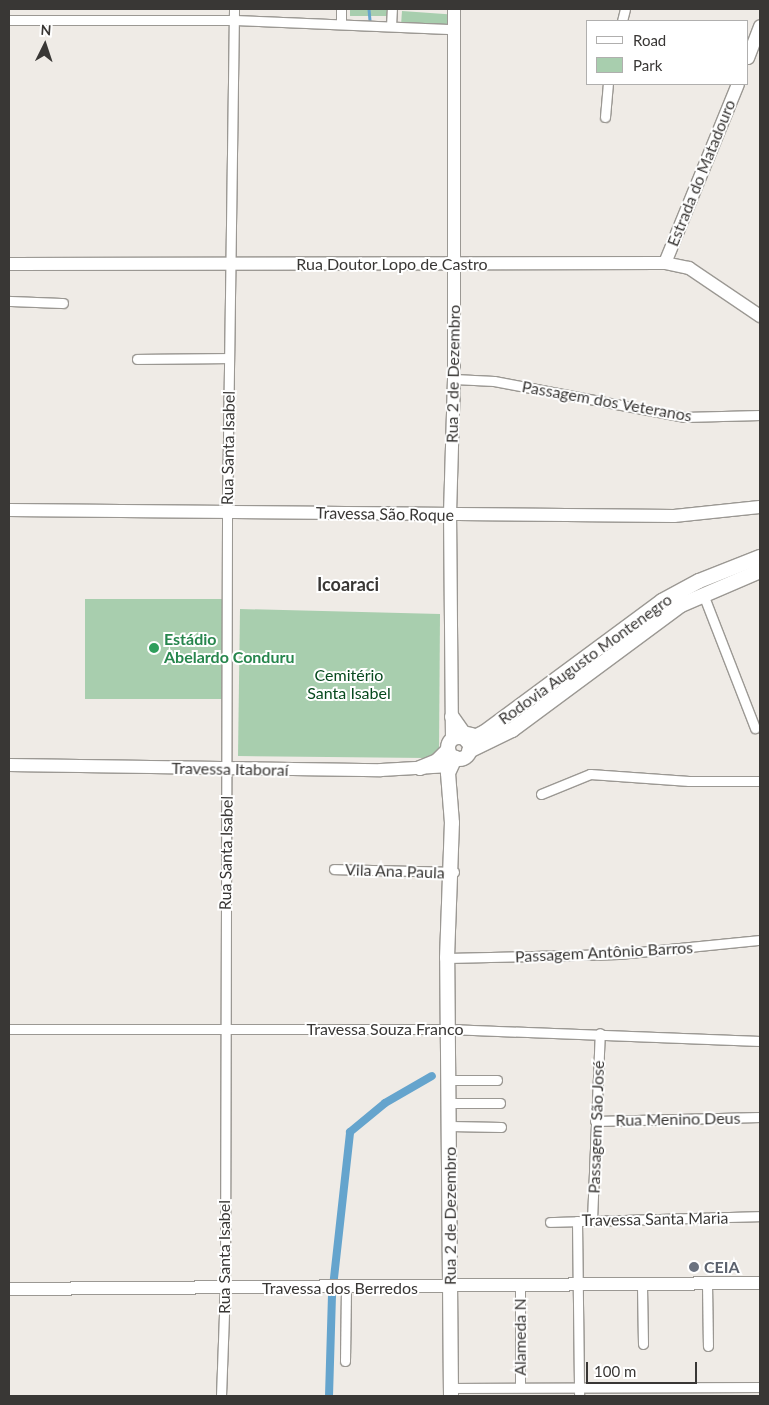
<!DOCTYPE html>
<html>
<head>
<meta charset="utf-8">
<style>
  body { margin:0 }
  #map { position:relative; width:769px; height:1405px; overflow:hidden; background:#efebe6; font-family:Lato,sans-serif }
  div>[style] { position:absolute }
  .green>* { inset:0; background:#a8ceae; transform-origin:0 0 }
  .stream>* { height:2.5px; margin:-1.25px; padding:0 1.25px; transform-origin:1.25px; border-radius:1.25px; background:#65a4cd }
  .canal>* { height:8px; margin:-4px; padding:0 4px; transform-origin:4px; border-radius:4px; background:#65a4cd }
  .roads { filter:drop-shadow(1px 0 #9b9893) drop-shadow(-1px 0 #9b9893) drop-shadow(0 1px #9b9893) drop-shadow(0 -1px #9b9893) }
  .street>* { height:9px; margin:-4.5px; padding:0 4.5px; transform-origin:4.5px; border-radius:4.5px; background:#fff }
  .secondary>* { height:12px; margin:-6px; padding:0 6px; transform-origin:6px; border-radius:6px; background:#fff }
  .primary>* { height:14px; margin:-7px; padding:0 7px; transform-origin:7px; border-radius:7px; background:#fff }
  .primary>.ring { margin:-7px; padding:0; box-sizing:content-box; background:none; border:14px solid #fff; border-radius:50% }
  .dots>* { width:14px; height:14px; translate:-50% -50%; box-sizing:border-box; border:2px solid #fff; border-radius:50% }
  span { translate:-50% -50%; white-space:nowrap; text-align:center; line-height:1.15; -webkit-text-stroke:4px #fff; paint-order:stroke }
  .street-label { font-size:16px; color:#393735 }
  .leisure-label { font-size:16px; color:#27864d; font-weight:700 }
  .left { translate:0 -50%; text-align:left }
  .park-label { font-size:16px; color:#07491e }
  .worship-label { font-size:16px; color:#5b616d; font-weight:700 }
  .neighbourhood-label { font-size:18px; color:#393735; font-weight:700 }
  .frame { position:absolute; inset:0; border:10px solid #393735; pointer-events:none }
  .legend { position:absolute; left:586px; top:20px; width:162px; height:65px; box-sizing:border-box; background:#fff; border:1px solid #b0afae; margin:0; padding:6px 9px; list-style:none; font-size:15px; color:#393735 }
  .legend li { display:flex; align-items:center; gap:10px; height:25px }
  .legend b { width:25px; border:1px solid #b0afae }
  .north { position:absolute; left:20px; top:20px; width:50px; height:50px; -webkit-text-stroke:4px #fff; paint-order:stroke; rotate:4deg; font-size:14px; font-weight:700; line-height:20px; text-align:center; color:#393735 }
  .north::after { content:''; display:block; margin:auto; width:18px; height:22px; background:#393735; clip-path:polygon(50% 0,100% 100%,50% 72%,0 100%) }
  .scale { position:absolute; left:586px; top:1362px; width:111px; height:22px; box-sizing:border-box; border:2px solid #393735; border-top:0; padding-left:6px; font-size:15px; line-height:18px; white-space:nowrap; color:#393735; -webkit-text-stroke:4px #fff; paint-order:stroke }
</style>
</head>
<body>
<div id="map">
  <div class="green">
    <div style="left:350px;top:9px;width:37px;height:7px"></div>
    <div style="left:402px;top:11px;width:46px;height:13px;rotate:4deg"></div>
    <div style="left:223px;top:599px;width:100px;height:138px;rotate:90deg"></div>
    <div style="clip-path:polygon(240px 609px,440px 614px,439px 750px,427px 758px,238px 756px)"></div>
  </div>
  <div class="stream">
    <div style="left:369px;top:9px;width:11px;rotate:85deg"></div>
  </div>
  <div class="canal">
    <div style="left:329px;top:1396px;width:100px;rotate:-88.3deg"></div>
    <div style="left:332px;top:1296px;width:165px;rotate:-83.7deg"></div>
    <div style="left:350px;top:1132px;width:45px;rotate:-39.6deg"></div>
    <div style="left:385px;top:1103px;width:54px;rotate:-29.9deg"></div>
  </div>
  <div class="roads">
    <div class="street">
      <div style="left:9px;top:20px;width:226px"></div>
      <div style="left:235px;top:20px;width:219px;rotate:2.4deg"></div>
      <div style="left:622px;top:21px;width:12px;rotate:-76deg"></div>
      <div style="left:341px;top:24px;width:15px;rotate:-90deg"></div>
      <div style="left:391px;top:26px;width:17px;rotate:-87deg"></div>
      <div style="left:605px;top:117px;width:33px;rotate:-85deg"></div>
      <div style="left:9px;top:301px;width:54px;rotate:2.1deg"></div>
      <div style="left:137px;top:359px;width:92px;rotate:-0.6deg"></div>
      <div style="left:454px;top:379px;width:40px;rotate:2.9deg"></div>
      <div style="left:494px;top:381px;width:193px;rotate:10.7deg"></div>
      <div style="left:684px;top:417px;width:76px;rotate:-1.5deg"></div>
      <div style="left:703px;top:594px;width:144px;rotate:68.8deg"></div>
      <div style="left:541px;top:794px;width:53px;rotate:-22.2deg"></div>
      <div style="left:590px;top:774px;width:99px;rotate:4deg"></div>
      <div style="left:689px;top:781px;width:71px"></div>
      <div style="left:334px;top:869px;width:120px;rotate:1.4deg"></div>
      <div style="left:447px;top:958px;width:172px;rotate:-1.3deg"></div>
      <div style="left:619px;top:954px;width:142px;rotate:-5.7deg"></div>
      <div style="left:9px;top:1029px;width:439px"></div>
      <div style="left:448px;top:1029px;width:312px;rotate:2.2deg"></div>
      <div style="left:449px;top:1080px;width:48px"></div>
      <div style="left:450px;top:1103px;width:50px"></div>
      <div style="left:595px;top:1121px;width:165px;rotate:-1.4deg"></div>
      <div style="left:450px;top:1126px;width:51px;rotate:1.1deg"></div>
      <div style="left:592px;top:1220px;width:187px;rotate:-87.6deg"></div>
      <div style="left:577px;top:1221px;width:175px;rotate:89.3deg"></div>
      <div style="left:550px;top:1222px;width:210px;rotate:-1.6deg"></div>
      <div style="left:707px;top:1284px;width:62px;rotate:89.1deg"></div>
      <div style="left:642px;top:1286px;width:58px;rotate:89deg"></div>
      <div style="left:345px;top:1361px;width:73px;rotate:-89.2deg"></div>
      <div style="left:520px;top:1387px;width:100px;rotate:-90deg"></div>
      <div style="left:451px;top:1388px;width:309px;rotate:-0.2deg"></div>
      <div style="left:221px;top:1396px;width:108px;rotate:-87.9deg"></div>
      <div style="left:225px;top:1288px;width:776px;rotate:-89.85deg"></div>
      <div style="left:227px;top:512px;width:503px;rotate:-89.2deg"></div>
    </div>
    <div class="secondary">
      <div style="left:748px;top:58px;width:34px;rotate:-69deg"></div>
      <div style="left:665px;top:263px;width:193px;rotate:-67.8deg"></div>
      <div style="left:9px;top:264px;width:656px;rotate:-0.09deg"></div>
      <div style="left:665px;top:263px;width:25px;rotate:12deg"></div>
      <div style="left:689px;top:268px;width:86px;rotate:34.1deg"></div>
      <div style="left:9px;top:510px;width:665px;rotate:0.52deg"></div>
      <div style="left:674px;top:516px;width:86px;rotate:-6deg"></div>
      <div style="left:452px;top:739px;width:225px;rotate:-90.5deg"></div>
      <div style="left:450px;top:514px;width:135px;rotate:-88.3deg"></div>
      <div style="left:454px;top:379px;width:370px;rotate:-90deg"></div>
      <div style="left:9px;top:765px;width:372px;rotate:0.8deg"></div>
      <div style="left:381px;top:770px;width:69px;rotate:-3.3deg"></div>
      <div style="left:9px;top:1289px;width:751px;rotate:-0.46deg"></div>
    </div>
    <div class="primary">
      <div style="left:452px;top:717px;width:19px;rotate:55deg"></div>
      <div style="left:463px;top:733px;width:9px;rotate:13deg"></div>
      <div class="ring" style="left:448px;top:737px;width:8px;height:8px"></div>
      <div style="left:467px;top:741px;width:20px;rotate:-27deg"></div>
      <div style="left:485px;top:732px;width:220px;rotate:-36.5deg"></div>
      <div style="left:662px;top:601px;width:42px;rotate:-28.4deg"></div>
      <div style="left:699px;top:581px;width:66px;rotate:-21.5deg"></div>
      <div style="left:469px;top:751px;width:48px;rotate:-26deg"></div>
      <div style="left:512px;top:730px;width:210px;rotate:-36.5deg"></div>
      <div style="left:681px;top:605px;width:86px;rotate:-23.3deg"></div>
      <div style="left:420px;top:768px;width:18px;rotate:-22deg"></div>
      <div style="left:437px;top:761px;width:16px;rotate:-45deg"></div>
      <div style="left:451px;top:1396px;width:438px;rotate:-90.5deg"></div>
      <div style="left:447px;top:958px;width:135px;rotate:-87.9deg"></div>
      <div style="left:452px;top:823px;width:50px;rotate:-94.6deg"></div>
      <div style="left:448px;top:773px;width:17px;rotate:-65deg"></div>
    </div>
  </div>
  <div class="dots">
    <div style="left:154px;top:648px;background:#2e9e5b"></div>
    <div style="left:694px;top:1267px;background:#6b7280"></div>
  </div>
  <div class="street-label">
    <span style="left:701px;top:173px;rotate:-68deg">Estrada do Matadouro</span>
    <span style="left:392px;top:264px">Rua Doutor Lopo de Castro</span>
    <span style="left:453px;top:374px;rotate:-89deg">Rua 2 de Dezembro</span>
    <span style="left:607px;top:401px;rotate:10deg">Passagem dos Veteranos</span>
    <span style="left:228px;top:448px;rotate:-89deg">Rua Santa Isabel</span>
    <span style="left:385px;top:514px;rotate:1deg">Travessa São Roque</span>
    <span style="left:585px;top:659px;rotate:-36deg">Rodovia Augusto Montenegro</span>
    <span style="left:230px;top:769px;rotate:1deg">Travessa Itaboraí</span>
    <span style="left:226px;top:853px;rotate:-89deg">Rua Santa Isabel</span>
    <span style="left:395px;top:871px;rotate:2deg">Vila Ana Paula</span>
    <span style="left:604px;top:952px;rotate:-3deg">Passagem Antônio Barros</span>
    <span style="left:385px;top:1029px">Travessa Souza Franco</span>
    <span style="left:678px;top:1119px;rotate:-1deg">Rua Menino Deus</span>
    <span style="left:596px;top:1127px;rotate:-88deg">Passagem São José</span>
    <span style="left:450px;top:1216px;rotate:-90deg">Rua 2 de Dezembro</span>
    <span style="left:655px;top:1219px;rotate:-1deg">Travessa Santa Maria</span>
    <span style="left:224px;top:1257px;rotate:-90deg">Rua Santa Isabel</span>
    <span style="left:340px;top:1288px">Travessa dos Berredos</span>
    <span style="left:520px;top:1337px;rotate:-90deg">Alameda N</span>
  </div>
  <div class="leisure-label">
    <span class="left" style="left:164px;top:648px">Estádio<br>Abelardo Conduru</span>
  </div>
  <div class="park-label">
    <span style="left:349px;top:684px">Cemitério<br>Santa Isabel</span>
  </div>
  <div class="worship-label">
    <span class="left" style="left:704px;top:1267px">CEIA</span>
  </div>
  <div class="neighbourhood-label">
    <span style="left:348px;top:584px">Icoaraci</span>
  </div>
  <div class="frame"></div>
  <ul class="legend">
  <li><b style="height:6px;background:#fff"></b>Road</li>
  <li><b style="height:14px;background:#a8ceae"></b>Park</li>
  </ul>
  <div class="north">N</div>
  <div class="scale">100 m</div>
</div>
</body>
</html>
